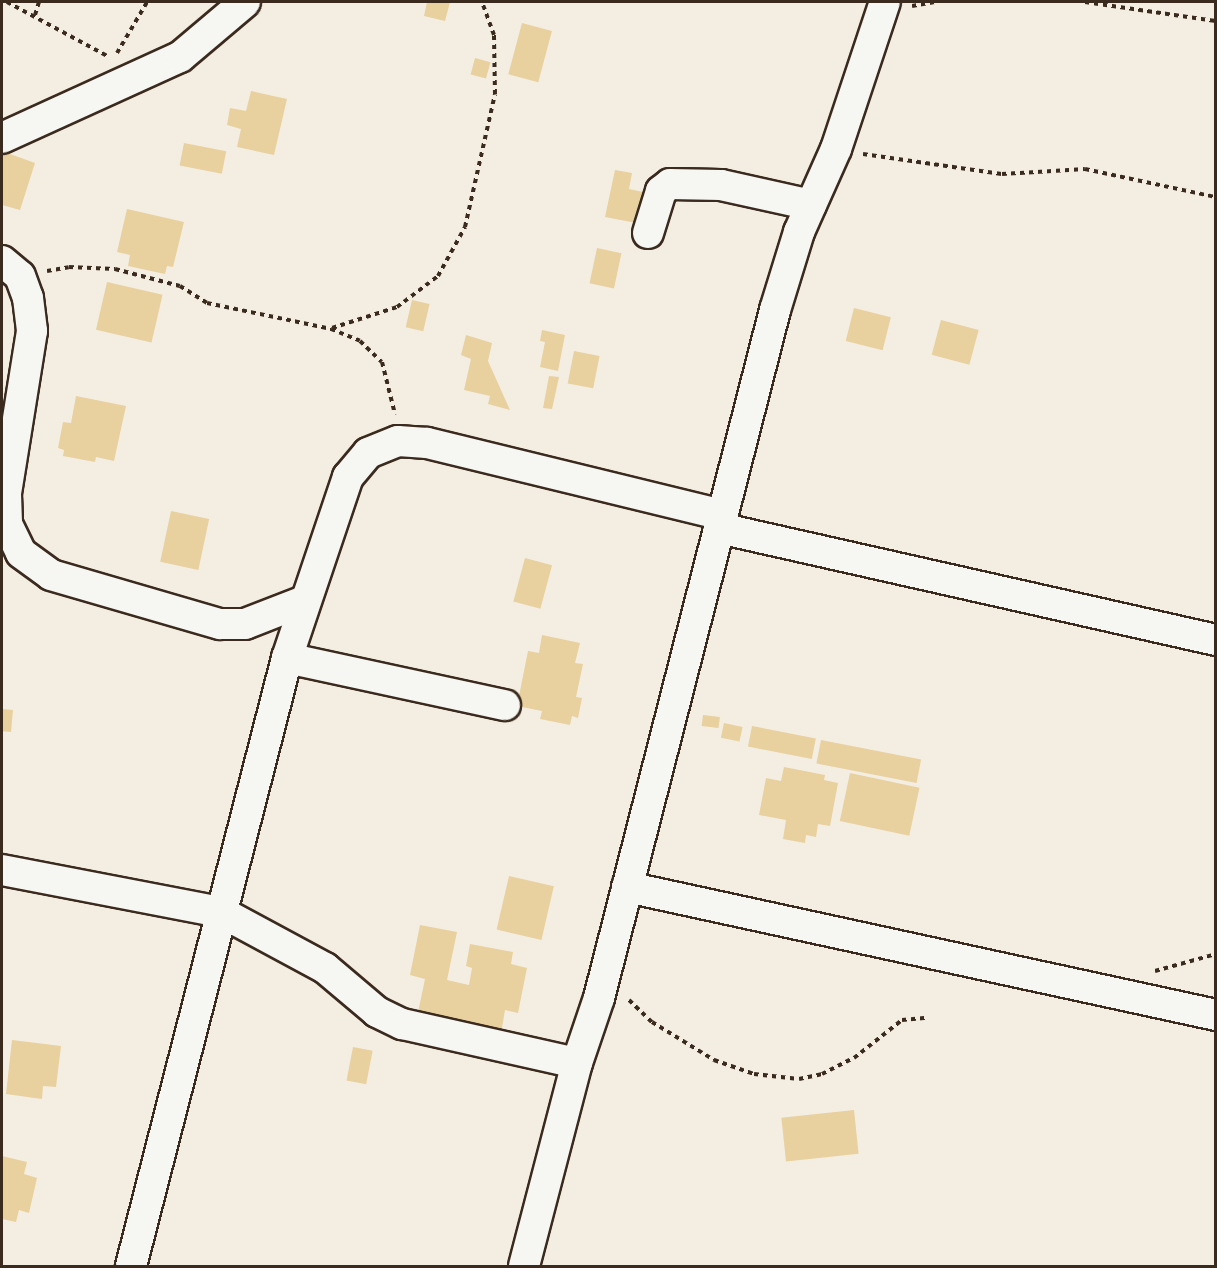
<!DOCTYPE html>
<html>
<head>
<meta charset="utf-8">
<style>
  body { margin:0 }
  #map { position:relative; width:1217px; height:1268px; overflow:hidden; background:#f3eee1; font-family:Kalam,sans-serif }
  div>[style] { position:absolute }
  .building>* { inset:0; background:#e9d09f; transform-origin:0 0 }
  .path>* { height:4px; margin-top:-2px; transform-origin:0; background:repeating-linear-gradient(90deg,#3b2a1e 0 4.5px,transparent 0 9px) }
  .roads { filter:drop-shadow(2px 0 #3b2a1e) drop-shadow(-2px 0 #3b2a1e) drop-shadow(0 2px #3b2a1e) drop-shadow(0 -2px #3b2a1e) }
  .minor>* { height:30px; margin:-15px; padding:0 15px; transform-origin:15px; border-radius:15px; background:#f6f6f2 }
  span { translate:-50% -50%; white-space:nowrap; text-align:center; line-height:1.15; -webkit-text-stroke:6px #f6f6f2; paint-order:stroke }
  .frame { position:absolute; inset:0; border:3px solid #3b2a1e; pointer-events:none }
</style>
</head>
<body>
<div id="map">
  <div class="building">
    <div style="clip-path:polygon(427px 2px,450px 2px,445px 21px,424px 16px)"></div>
    <div style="left:522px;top:23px;width:31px;height:53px;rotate:15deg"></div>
    <div style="left:475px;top:58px;width:16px;height:17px;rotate:15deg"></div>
    <div style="clip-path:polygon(251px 91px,287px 99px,274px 155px,237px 147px,241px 129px,227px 125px,230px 108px,246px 111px)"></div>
    <div style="left:184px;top:143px;width:43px;height:23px;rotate:11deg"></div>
    <div style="clip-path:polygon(2px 151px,35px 163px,20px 210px,2px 205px)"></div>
    <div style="clip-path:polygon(615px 170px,632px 173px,629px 189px,643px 192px,636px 223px,605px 217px)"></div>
    <div style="clip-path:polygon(127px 209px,184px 222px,173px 267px,167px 266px,165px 274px,128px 266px,130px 255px,117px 252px)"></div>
    <div style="left:597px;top:248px;width:25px;height:36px;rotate:12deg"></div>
    <div style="left:107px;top:282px;width:57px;height:49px;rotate:13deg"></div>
    <div style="left:412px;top:300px;width:18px;height:28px;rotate:13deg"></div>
    <div style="left:854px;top:308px;width:38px;height:34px;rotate:14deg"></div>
    <div style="left:941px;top:320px;width:39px;height:36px;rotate:15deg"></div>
    <div style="clip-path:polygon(542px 330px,565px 335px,558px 371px,540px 367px,545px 342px,540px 341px)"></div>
    <div style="clip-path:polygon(466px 335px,492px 343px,488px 361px,510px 410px,488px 404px,490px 396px,464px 390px,471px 359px,461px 355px)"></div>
    <div style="left:574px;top:351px;width:26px;height:33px;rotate:11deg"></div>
    <div style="clip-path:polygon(549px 376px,559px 377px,552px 409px,543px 408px)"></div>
    <div style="clip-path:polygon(76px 396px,126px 406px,114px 461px,96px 457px,95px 462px,63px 456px,64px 450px,58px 448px,63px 422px,71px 423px)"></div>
    <div style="left:171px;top:511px;width:39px;height:52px;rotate:12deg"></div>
    <div style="left:525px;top:558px;width:28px;height:45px;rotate:15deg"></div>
    <div style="clip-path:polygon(542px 635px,580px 643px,575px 663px,583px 664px,576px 697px,582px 698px,578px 718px,572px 716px,570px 725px,540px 719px,542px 711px,517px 706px,528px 651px,539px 653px)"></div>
    <div style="left:2px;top:709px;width:11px;height:22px;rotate:5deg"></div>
    <div style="left:703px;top:715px;width:17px;height:11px;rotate:7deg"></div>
    <div style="left:724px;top:723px;width:19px;height:15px;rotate:12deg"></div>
    <div style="left:752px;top:726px;width:65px;height:21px;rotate:11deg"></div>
    <div style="left:821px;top:740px;width:102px;height:24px;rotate:11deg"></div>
    <div style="clip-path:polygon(784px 767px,825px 775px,824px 780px,838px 783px,830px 826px,818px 824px,816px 837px,806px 835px,805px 843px,783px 839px,786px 820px,759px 815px,766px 778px,781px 781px)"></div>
    <div style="left:850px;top:773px;width:71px;height:49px;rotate:12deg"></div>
    <div style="left:509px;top:876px;width:46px;height:55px;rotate:13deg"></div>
    <div style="clip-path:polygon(420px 925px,457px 932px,447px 980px,469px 985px,472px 968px,466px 966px,470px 944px,513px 952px,511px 964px,527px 968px,518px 1013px,505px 1010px,501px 1034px,417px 1017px,425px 979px,410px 975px)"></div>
    <div style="clip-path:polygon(12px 1040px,61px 1046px,56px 1087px,43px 1086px,42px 1099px,6px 1094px)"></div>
    <div style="left:353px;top:1047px;width:20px;height:34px;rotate:11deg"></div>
    <div style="left:854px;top:1110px;width:44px;height:73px;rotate:84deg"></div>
    <div style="clip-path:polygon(2px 1156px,27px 1162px,24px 1174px,37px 1178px,29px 1213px,19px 1210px,16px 1222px,2px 1219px)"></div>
  </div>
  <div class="path">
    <div style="left:7px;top:2px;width:116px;rotate:28.3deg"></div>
    <div style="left:1085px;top:2px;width:132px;rotate:8.3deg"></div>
    <div style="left:912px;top:6px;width:23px;rotate:-10deg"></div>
    <div style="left:35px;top:15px;width:14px;rotate:-73deg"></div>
    <div style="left:117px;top:53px;width:59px;rotate:-59.5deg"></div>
    <div style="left:863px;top:154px;width:140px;rotate:8.2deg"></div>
    <div style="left:1002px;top:174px;width:83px;rotate:-3.4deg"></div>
    <div style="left:1085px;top:169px;width:134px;rotate:12.1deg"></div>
    <div style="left:47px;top:271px;width:22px;rotate:-10deg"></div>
    <div style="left:69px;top:267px;width:46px;rotate:2.5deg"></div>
    <div style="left:115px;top:269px;width:67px;rotate:14.7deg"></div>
    <div style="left:180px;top:286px;width:32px;rotate:32deg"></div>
    <div style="left:207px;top:303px;width:127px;rotate:11.8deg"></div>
    <div style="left:331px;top:329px;width:31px;rotate:22deg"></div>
    <div style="left:360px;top:341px;width:30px;rotate:44deg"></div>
    <div style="left:382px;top:362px;width:54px;rotate:76deg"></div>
    <div style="left:332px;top:328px;width:68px;rotate:-17.9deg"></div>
    <div style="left:397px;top:307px;width:51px;rotate:-37.1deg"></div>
    <div style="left:438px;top:276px;width:56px;rotate:-61.1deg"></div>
    <div style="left:465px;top:227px;width:136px;rotate:-77.3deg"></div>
    <div style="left:495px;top:94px;width:59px;rotate:-91deg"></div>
    <div style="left:494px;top:35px;width:35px;rotate:-110deg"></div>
    <div style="left:1155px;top:971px;width:63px;rotate:-15.6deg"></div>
    <div style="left:629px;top:1000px;width:32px;rotate:44deg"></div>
    <div style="left:652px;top:1022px;width:73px;rotate:31.5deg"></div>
    <div style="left:714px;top:1060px;width:42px;rotate:19.3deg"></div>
    <div style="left:754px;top:1074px;width:45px;rotate:6.3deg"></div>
    <div style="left:799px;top:1079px;width:24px;rotate:-12deg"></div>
    <div style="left:822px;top:1074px;width:36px;rotate:-27deg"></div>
    <div style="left:854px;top:1058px;width:61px;rotate:-38.4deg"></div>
    <div style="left:902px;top:1020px;width:25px;rotate:-5deg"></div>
  </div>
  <div class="roads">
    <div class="minor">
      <div style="left:2px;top:138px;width:196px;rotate:-24.5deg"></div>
      <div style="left:180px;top:57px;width:85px;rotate:-40.2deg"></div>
      <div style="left:648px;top:233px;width:44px;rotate:-72.8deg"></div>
      <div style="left:661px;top:191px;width:11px;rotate:-38deg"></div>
      <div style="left:670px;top:184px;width:51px;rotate:1.1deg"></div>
      <div style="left:721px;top:185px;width:92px;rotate:12.5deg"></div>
      <div style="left:2px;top:261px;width:23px;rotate:40deg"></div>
      <div style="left:20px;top:276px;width:23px;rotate:70deg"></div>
      <div style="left:28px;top:298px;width:33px;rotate:83deg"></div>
      <div style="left:32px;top:331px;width:165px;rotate:99.1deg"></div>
      <div style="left:6px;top:494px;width:30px;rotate:88deg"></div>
      <div style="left:7px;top:524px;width:32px;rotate:64deg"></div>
      <div style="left:21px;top:553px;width:37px;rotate:36deg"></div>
      <div style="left:51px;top:575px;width:176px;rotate:16.2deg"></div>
      <div style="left:220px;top:624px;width:25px"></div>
      <div style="left:245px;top:624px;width:63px;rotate:-21.3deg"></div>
      <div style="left:719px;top:528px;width:509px;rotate:12.7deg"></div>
      <div style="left:287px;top:658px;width:223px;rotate:12.2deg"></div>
      <div style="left:2px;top:870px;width:223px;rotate:10.9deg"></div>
      <div style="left:221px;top:912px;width:118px;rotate:28.3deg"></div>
      <div style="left:325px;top:968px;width:68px;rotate:40.2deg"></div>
      <div style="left:377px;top:1012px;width:28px;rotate:26deg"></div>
      <div style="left:402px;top:1024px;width:179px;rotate:12.6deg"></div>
      <div style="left:627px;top:887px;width:603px;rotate:12.26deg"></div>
      <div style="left:131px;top:1266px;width:628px;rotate:-75.61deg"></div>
      <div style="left:287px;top:658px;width:191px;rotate:-71.4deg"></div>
      <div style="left:348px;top:477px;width:31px;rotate:-50deg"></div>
      <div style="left:368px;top:453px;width:32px;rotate:-22deg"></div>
      <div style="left:398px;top:441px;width:29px;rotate:4deg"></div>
      <div style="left:427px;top:443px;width:304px;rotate:13.7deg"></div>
      <div style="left:524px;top:1266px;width:210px;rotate:-75.4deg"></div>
      <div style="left:577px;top:1063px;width:69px;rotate:-71.3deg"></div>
      <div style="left:599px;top:998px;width:710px;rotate:-75.65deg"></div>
      <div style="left:775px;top:310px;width:82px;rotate:-72.9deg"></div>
      <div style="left:799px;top:232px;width:91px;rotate:-66deg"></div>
      <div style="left:836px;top:149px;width:155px;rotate:-71.6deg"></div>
    </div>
  </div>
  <div class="frame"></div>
</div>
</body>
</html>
